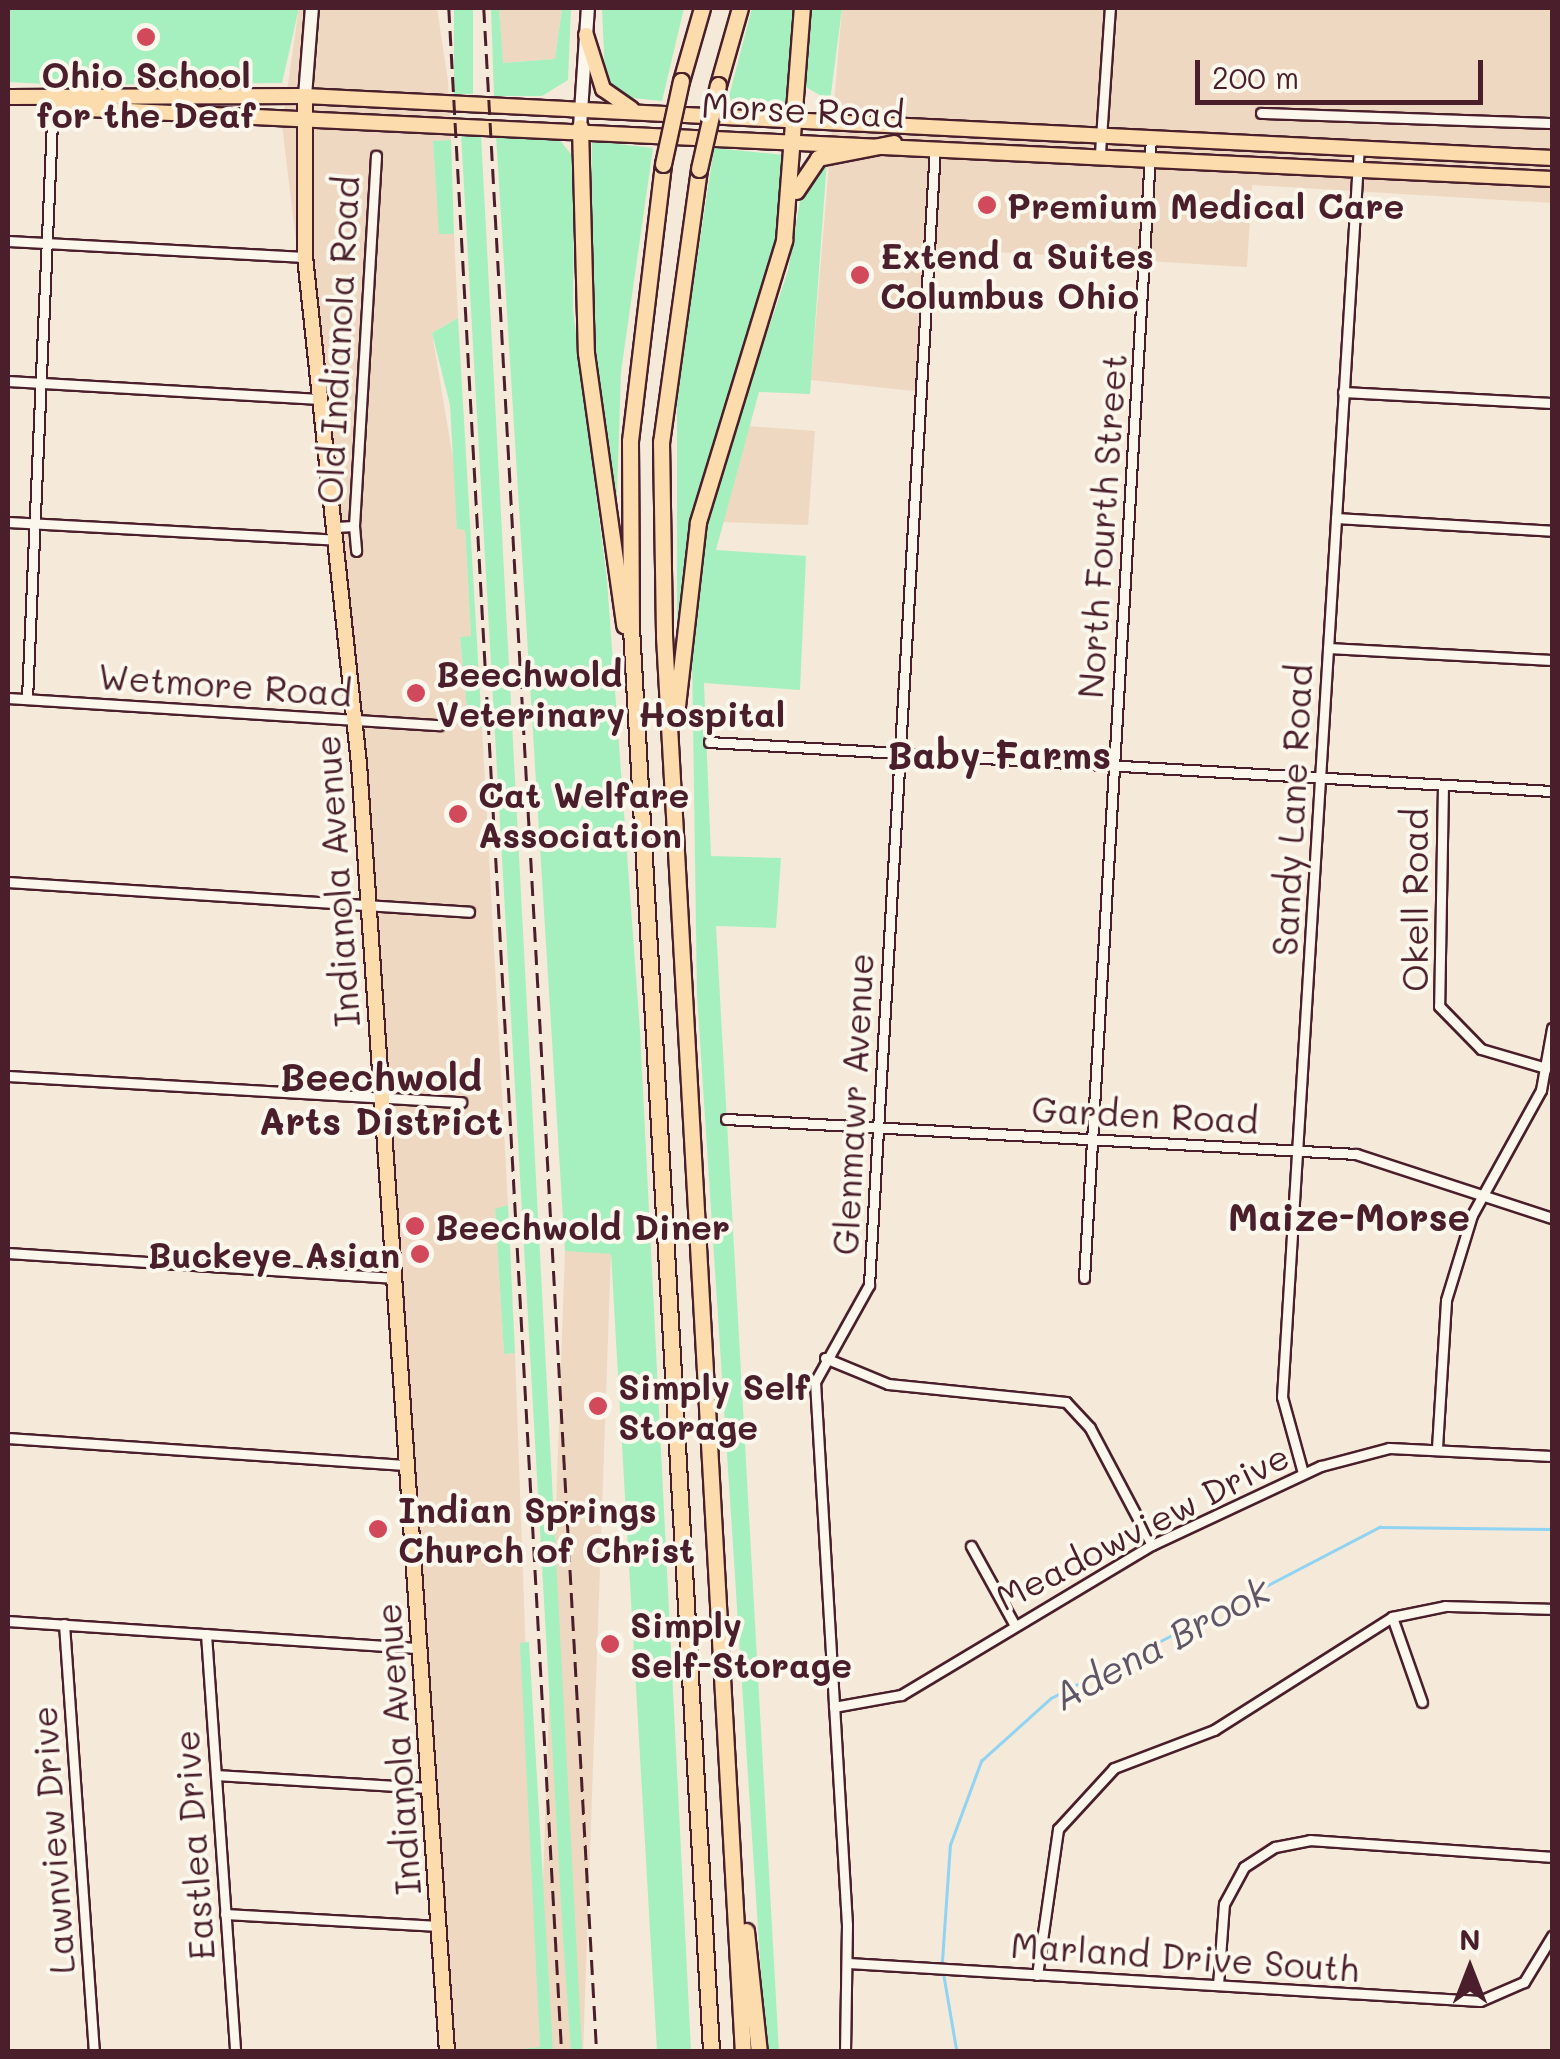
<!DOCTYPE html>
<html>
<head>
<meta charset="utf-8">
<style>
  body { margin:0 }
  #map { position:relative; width:1560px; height:2059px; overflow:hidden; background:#f5e9d9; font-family:Mali,sans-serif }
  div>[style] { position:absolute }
  .built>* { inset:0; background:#eed8c2; transform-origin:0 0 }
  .green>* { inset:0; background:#a6f0bf; transform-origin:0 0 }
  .stream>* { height:2.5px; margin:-1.25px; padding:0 1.25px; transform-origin:1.25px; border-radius:1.25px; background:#90d3f2 }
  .roads { filter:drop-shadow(2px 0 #4a1f2b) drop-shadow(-2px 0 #4a1f2b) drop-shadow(0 2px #4a1f2b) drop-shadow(0 -2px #4a1f2b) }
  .minor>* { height:9px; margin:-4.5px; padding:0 4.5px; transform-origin:4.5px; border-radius:4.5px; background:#fbf7ec }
  .secondary>* { height:12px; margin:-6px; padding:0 6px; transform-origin:6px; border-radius:6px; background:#fbf7ec }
  .primary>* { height:14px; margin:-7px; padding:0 7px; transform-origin:7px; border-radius:7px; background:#fcdcac }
  .motorway>* { height:15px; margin:-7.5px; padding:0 7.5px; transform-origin:7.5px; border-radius:7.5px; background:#fcdcac }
  .rail>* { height:2.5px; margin-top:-1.25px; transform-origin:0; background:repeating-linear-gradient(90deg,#4a1f2b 0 15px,transparent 0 23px) }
  .bridges { filter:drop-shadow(2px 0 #4a1f2b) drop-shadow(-2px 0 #4a1f2b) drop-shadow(0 2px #4a1f2b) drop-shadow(0 -2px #4a1f2b) }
  .motorway-bridge>* { height:15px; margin:-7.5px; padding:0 7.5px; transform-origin:7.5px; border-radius:7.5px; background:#fcdcac }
  .dots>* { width:28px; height:28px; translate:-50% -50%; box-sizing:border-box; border:5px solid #fbf7ec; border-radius:50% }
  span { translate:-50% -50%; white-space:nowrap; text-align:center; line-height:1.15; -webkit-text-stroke:8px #fbf7ec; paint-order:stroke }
  .poi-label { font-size:35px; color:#4a1f2b; font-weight:700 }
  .left { translate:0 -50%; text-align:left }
  .right { translate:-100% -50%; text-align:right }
  .street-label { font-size:35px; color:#4a1f2b }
  .neighbourhood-label { font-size:38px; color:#4a1f2b; font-weight:700 }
  .water-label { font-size:38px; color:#5f5567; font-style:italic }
  .frame { position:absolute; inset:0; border:10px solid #4a1f2b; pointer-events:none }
  .north { position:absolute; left:1420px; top:1919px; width:100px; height:100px; -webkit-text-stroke:8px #fbf7ec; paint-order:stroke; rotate:0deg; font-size:28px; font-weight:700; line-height:40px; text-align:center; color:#4a1f2b }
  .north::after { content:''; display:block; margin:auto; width:35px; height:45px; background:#4a1f2b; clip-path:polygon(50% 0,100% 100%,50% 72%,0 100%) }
  .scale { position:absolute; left:1195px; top:60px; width:288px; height:45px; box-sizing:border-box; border:5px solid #4a1f2b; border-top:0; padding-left:12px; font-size:30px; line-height:35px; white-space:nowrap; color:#4a1f2b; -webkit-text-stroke:8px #fbf7ec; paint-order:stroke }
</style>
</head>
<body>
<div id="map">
  <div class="built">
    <div style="clip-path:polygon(299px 8px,437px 8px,448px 81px,451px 140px,433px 141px,440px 234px,454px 234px,458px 318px,432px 333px,465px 530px,471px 637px,460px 638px,469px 729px,482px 728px,508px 1205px,495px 1210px,504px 1354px,515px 1353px,540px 2047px,523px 2051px,448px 2051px,354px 721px,282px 125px)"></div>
    <div style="clip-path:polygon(499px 8px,562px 8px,555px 59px,502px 63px)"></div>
    <div style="clip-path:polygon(842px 8px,1552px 8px,1552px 203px,1252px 185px,1247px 267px,931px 248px,923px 392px,811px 380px)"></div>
    <div style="clip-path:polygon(748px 426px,815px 431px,808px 525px,723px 522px)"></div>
    <div style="left:565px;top:1251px;width:46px;height:801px;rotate:2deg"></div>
  </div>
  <div class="green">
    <div style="clip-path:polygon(8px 8px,299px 8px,282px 83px,65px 85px,8px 82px)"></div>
    <div style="left:454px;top:8px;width:19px;height:86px"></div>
    <div style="clip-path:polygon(491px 8px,499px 8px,503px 63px,555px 59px,562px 8px,571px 8px,568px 80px,542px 96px,494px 96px)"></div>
    <div style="clip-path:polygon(602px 8px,684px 8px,662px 101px,624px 97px,605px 77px)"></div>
    <div style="clip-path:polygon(752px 8px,797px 8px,785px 106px,727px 104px)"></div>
    <div style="clip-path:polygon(811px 8px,842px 8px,830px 101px,804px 86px)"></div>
    <div style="clip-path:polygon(461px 133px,481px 135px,582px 2051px,571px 2051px,563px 1937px)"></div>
    <div style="clip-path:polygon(496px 135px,559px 139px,574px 158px,573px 310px,607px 581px,640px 1031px,691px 2051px,657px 2051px,611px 1254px,565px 1251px)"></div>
    <div style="clip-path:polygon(451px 140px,454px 234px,439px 234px,433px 141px)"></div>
    <div style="clip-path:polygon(592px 141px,653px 148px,621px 372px,616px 523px,589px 327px)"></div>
    <div style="clip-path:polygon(714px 148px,785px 155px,776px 239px,696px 501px,677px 634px,677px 392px)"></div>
    <div style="clip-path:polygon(827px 160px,810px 394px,759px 392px,716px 550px,806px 556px,800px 690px,704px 683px,711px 856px,781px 858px,776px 928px,716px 926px,779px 2052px,766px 2051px,697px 995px,692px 653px,707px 511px,788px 271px,801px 195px)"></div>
    <div style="clip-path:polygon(458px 318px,482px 728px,469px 730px,460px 637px,471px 636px,465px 530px,457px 529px,450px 405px,432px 333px)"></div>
    <div style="clip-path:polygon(508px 1205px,515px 1353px,504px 1354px,495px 1209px)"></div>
    <div style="clip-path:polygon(529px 1642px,553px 2051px,523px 2049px,540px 2047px,520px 1643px)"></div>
  </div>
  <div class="stream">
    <div style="left:942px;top:1961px;width:116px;rotate:-86.1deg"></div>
    <div style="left:950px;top:1845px;width:90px;rotate:-69.7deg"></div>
    <div style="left:981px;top:1761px;width:94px;rotate:-42deg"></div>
    <div style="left:1051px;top:1698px;width:371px;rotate:-27.5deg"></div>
    <div style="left:1380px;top:1527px;width:172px;rotate:0.7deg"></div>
    <div style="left:944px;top:1976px;width:77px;rotate:80.3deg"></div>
  </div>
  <div class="roads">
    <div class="minor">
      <div style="left:1261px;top:113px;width:291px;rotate:2deg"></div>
      <div style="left:1100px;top:153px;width:145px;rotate:-86.1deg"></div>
      <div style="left:8px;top:241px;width:297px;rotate:3.1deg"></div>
      <div style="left:8px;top:381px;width:312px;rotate:3.3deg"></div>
      <div style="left:1343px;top:392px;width:209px;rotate:3deg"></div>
      <div style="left:1336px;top:518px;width:216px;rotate:3.4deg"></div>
      <div style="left:8px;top:522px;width:329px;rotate:3.1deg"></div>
      <div style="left:354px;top:526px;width:25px;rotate:85deg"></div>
      <div style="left:335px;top:527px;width:19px;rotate:-3deg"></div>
      <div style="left:354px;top:526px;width:371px;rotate:-86.6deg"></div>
      <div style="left:1328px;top:648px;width:224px;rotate:3.1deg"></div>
      <div style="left:8px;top:698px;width:432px;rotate:3.6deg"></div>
      <div style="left:27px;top:699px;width:601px;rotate:-87.52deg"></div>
      <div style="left:709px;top:742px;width:844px;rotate:3.33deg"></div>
      <div style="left:1443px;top:785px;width:221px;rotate:91deg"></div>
      <div style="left:1439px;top:1006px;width:60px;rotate:45.7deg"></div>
      <div style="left:1481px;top:1049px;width:68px;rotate:16.3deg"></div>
      <div style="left:8px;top:882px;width:462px;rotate:3.7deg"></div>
      <div style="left:8px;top:1076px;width:454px;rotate:3.3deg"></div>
      <div style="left:726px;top:1119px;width:631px;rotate:3.18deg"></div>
      <div style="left:1356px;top:1154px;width:206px;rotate:18.1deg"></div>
      <div style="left:8px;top:1253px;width:388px;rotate:3.7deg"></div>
      <div style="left:1084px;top:1278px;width:1144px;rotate:-86.64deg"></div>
      <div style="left:825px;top:1358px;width:68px;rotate:22.4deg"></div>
      <div style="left:888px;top:1384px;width:179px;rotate:5.8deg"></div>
      <div style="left:1066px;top:1402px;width:35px;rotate:47deg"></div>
      <div style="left:1090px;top:1428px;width:132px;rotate:62.1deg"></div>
      <div style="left:8px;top:1438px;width:397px;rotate:3.9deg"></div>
      <div style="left:1437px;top:1448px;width:148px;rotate:-86.5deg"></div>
      <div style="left:1446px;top:1300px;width:89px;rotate:-73deg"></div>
      <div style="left:1472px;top:1215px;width:143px;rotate:-61.1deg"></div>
      <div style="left:1541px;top:1090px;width:63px;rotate:-79.9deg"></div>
      <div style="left:1303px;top:1473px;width:79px;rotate:-105.4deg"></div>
      <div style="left:1282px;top:1397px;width:1253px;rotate:-86.48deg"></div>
      <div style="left:971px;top:1546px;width:87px;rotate:61.1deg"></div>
      <div style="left:1392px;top:1617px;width:90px;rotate:70.6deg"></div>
      <div style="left:8px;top:1621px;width:412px;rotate:3.8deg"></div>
      <div style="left:64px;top:1624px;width:429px;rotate:86deg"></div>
      <div style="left:206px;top:1634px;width:419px;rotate:86deg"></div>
      <div style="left:834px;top:1707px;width:68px;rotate:-10.2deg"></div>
      <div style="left:901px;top:1695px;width:292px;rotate:-30.9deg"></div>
      <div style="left:1152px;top:1545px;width:187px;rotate:-25.1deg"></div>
      <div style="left:1321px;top:1466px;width:70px;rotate:-14.8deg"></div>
      <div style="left:1389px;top:1448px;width:163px;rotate:2.8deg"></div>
      <div style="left:216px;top:1775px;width:213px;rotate:3.5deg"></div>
      <div style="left:225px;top:1914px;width:214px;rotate:3.2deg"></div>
      <div style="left:848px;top:1963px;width:633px;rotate:3.44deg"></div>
      <div style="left:1480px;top:2001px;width:48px;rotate:-23.4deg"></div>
      <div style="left:1524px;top:1982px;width:54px;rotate:-58.7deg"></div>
      <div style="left:1037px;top:1975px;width:148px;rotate:-81.8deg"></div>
      <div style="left:1058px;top:1829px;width:83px;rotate:-47.4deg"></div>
      <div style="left:1114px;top:1768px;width:107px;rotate:-20.8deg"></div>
      <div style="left:1214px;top:1730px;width:211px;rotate:-32.4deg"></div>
      <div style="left:1392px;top:1617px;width:54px;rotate:-11.7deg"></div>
      <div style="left:1445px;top:1606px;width:107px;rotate:1.6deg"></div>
      <div style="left:1218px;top:1985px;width:81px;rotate:-85.8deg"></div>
      <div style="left:1224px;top:1904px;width:42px;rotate:-61.6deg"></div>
      <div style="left:1244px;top:1867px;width:37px;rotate:-33deg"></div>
      <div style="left:1275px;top:1847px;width:36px;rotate:-11deg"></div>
      <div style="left:1310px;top:1840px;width:243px;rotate:4deg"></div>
      <div style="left:845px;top:2052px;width:127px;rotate:-89.1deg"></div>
      <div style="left:847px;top:1925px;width:544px;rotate:-93.37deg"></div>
      <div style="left:815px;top:1382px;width:111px;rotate:-60.9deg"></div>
      <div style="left:869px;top:1285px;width:1139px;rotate:-86.68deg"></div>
    </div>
    <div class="secondary">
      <div style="left:305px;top:96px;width:88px;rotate:-85.5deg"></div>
      <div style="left:580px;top:127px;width:119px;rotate:-86.2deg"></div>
    </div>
    <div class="primary">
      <div style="left:586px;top:35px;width:57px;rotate:72.5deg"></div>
      <div style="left:603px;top:89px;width:35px;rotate:35deg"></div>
      <div style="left:305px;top:96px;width:161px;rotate:90deg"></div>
      <div style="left:305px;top:257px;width:510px;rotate:83.92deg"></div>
      <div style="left:359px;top:764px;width:1291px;rotate:86.09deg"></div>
      <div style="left:8px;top:97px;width:297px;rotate:-0.2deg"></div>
      <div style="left:305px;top:96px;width:1249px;rotate:2.85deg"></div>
      <div style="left:53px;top:99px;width:17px;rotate:33deg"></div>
      <div style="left:67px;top:108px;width:1487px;rotate:2.74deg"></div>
    </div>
    <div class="motorway">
      <div style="left:681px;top:81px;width:76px;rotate:-74deg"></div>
      <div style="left:718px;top:85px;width:80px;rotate:-74.1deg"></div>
      <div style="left:580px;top:127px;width:226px;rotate:88.5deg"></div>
      <div style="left:586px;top:353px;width:275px;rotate:82deg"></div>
      <div style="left:663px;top:164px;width:279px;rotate:96.8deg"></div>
      <div style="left:630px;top:441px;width:187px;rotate:89.7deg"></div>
      <div style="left:631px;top:628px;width:1426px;rotate:86.78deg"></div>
      <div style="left:699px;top:169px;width:276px;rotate:97.9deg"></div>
      <div style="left:661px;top:442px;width:194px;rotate:89.1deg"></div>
      <div style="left:664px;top:636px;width:1418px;rotate:86.81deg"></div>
      <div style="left:796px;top:191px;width:40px;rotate:-56deg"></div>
      <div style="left:818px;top:158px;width:77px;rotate:-11.2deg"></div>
      <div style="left:676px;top:715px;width:194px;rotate:-83.5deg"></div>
      <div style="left:698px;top:522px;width:295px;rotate:-73deg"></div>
      <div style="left:784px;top:240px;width:233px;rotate:-85.6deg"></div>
      <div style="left:746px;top:1931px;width:122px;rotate:83.9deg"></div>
    </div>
  </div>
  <div class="rail">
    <div style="left:449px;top:8px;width:2047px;rotate:86.84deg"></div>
    <div style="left:484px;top:8px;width:2047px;rotate:86.84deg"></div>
  </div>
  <div class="bridges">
    <div class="motorway-bridge">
      <div style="left:663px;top:164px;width:85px;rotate:-77.8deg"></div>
      <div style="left:699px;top:169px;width:86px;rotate:-77.3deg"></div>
    </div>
  </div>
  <div class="dots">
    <div style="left:146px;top:37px;background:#d1495b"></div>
    <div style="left:987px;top:205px;background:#d1495b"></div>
    <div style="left:860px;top:275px;background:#d1495b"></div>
    <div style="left:416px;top:693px;background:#d1495b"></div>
    <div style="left:458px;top:814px;background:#d1495b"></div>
    <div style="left:415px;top:1226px;background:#d1495b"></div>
    <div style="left:420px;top:1254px;background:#d1495b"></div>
    <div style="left:598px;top:1406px;background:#d1495b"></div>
    <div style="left:378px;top:1529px;background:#d1495b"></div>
    <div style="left:610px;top:1644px;background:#d1495b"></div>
  </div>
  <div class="poi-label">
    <span style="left:146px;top:94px">Ohio School<br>for the Deaf</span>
    <span class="left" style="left:1007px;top:205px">Premium Medical Care</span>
    <span class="left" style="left:880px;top:275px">Extend a Suites<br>Columbus Ohio</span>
    <span class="left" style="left:436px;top:693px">Beechwold<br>Veterinary Hospital</span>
    <span class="left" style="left:478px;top:814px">Cat Welfare<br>Association</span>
    <span class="left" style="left:435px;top:1226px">Beechwold Diner</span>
    <span class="right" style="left:400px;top:1254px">Buckeye Asian</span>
    <span class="left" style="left:618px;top:1406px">Simply Self<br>Storage</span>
    <span class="left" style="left:398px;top:1529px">Indian Springs<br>Church of Christ</span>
    <span class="left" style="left:630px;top:1644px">Simply<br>Self-Storage</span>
  </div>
  <div class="street-label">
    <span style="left:803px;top:109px;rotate:3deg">Morse Road</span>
    <span style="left:337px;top:340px;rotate:-87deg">Old Indianola Road</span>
    <span style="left:1101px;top:526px;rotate:-86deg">North Fourth Street</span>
    <span style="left:225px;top:684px;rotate:4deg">Wetmore Road</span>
    <span style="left:1291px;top:810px;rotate:-87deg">Sandy Lane Road</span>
    <span style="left:336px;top:881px;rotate:-94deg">Indianola Avenue</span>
    <span style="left:1414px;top:900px;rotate:-90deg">Okell Road</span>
    <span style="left:852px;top:1104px;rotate:-87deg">Glenmawr Avenue</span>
    <span style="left:1145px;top:1114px;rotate:3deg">Garden Road</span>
    <span style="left:1142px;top:1526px;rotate:-27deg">Meadowview Drive</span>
    <span style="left:397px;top:1749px;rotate:-94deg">Indianola Avenue</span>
    <span style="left:52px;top:1840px;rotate:-94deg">Lawnview Drive</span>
    <span style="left:193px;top:1845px;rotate:-94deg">Eastlea Drive</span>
    <span style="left:1185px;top:1956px;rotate:4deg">Marland Drive South</span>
  </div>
  <div class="neighbourhood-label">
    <span style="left:999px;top:755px">Baby Farms</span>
    <span style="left:381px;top:1099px">Beechwold<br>Arts District</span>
    <span style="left:1349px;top:1217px">Maize-Morse</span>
  </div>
  <div class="water-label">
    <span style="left:1161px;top:1643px;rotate:-28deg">Adena Brook</span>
  </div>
  <div class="frame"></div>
  <div class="north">N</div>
  <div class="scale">200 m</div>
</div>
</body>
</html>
